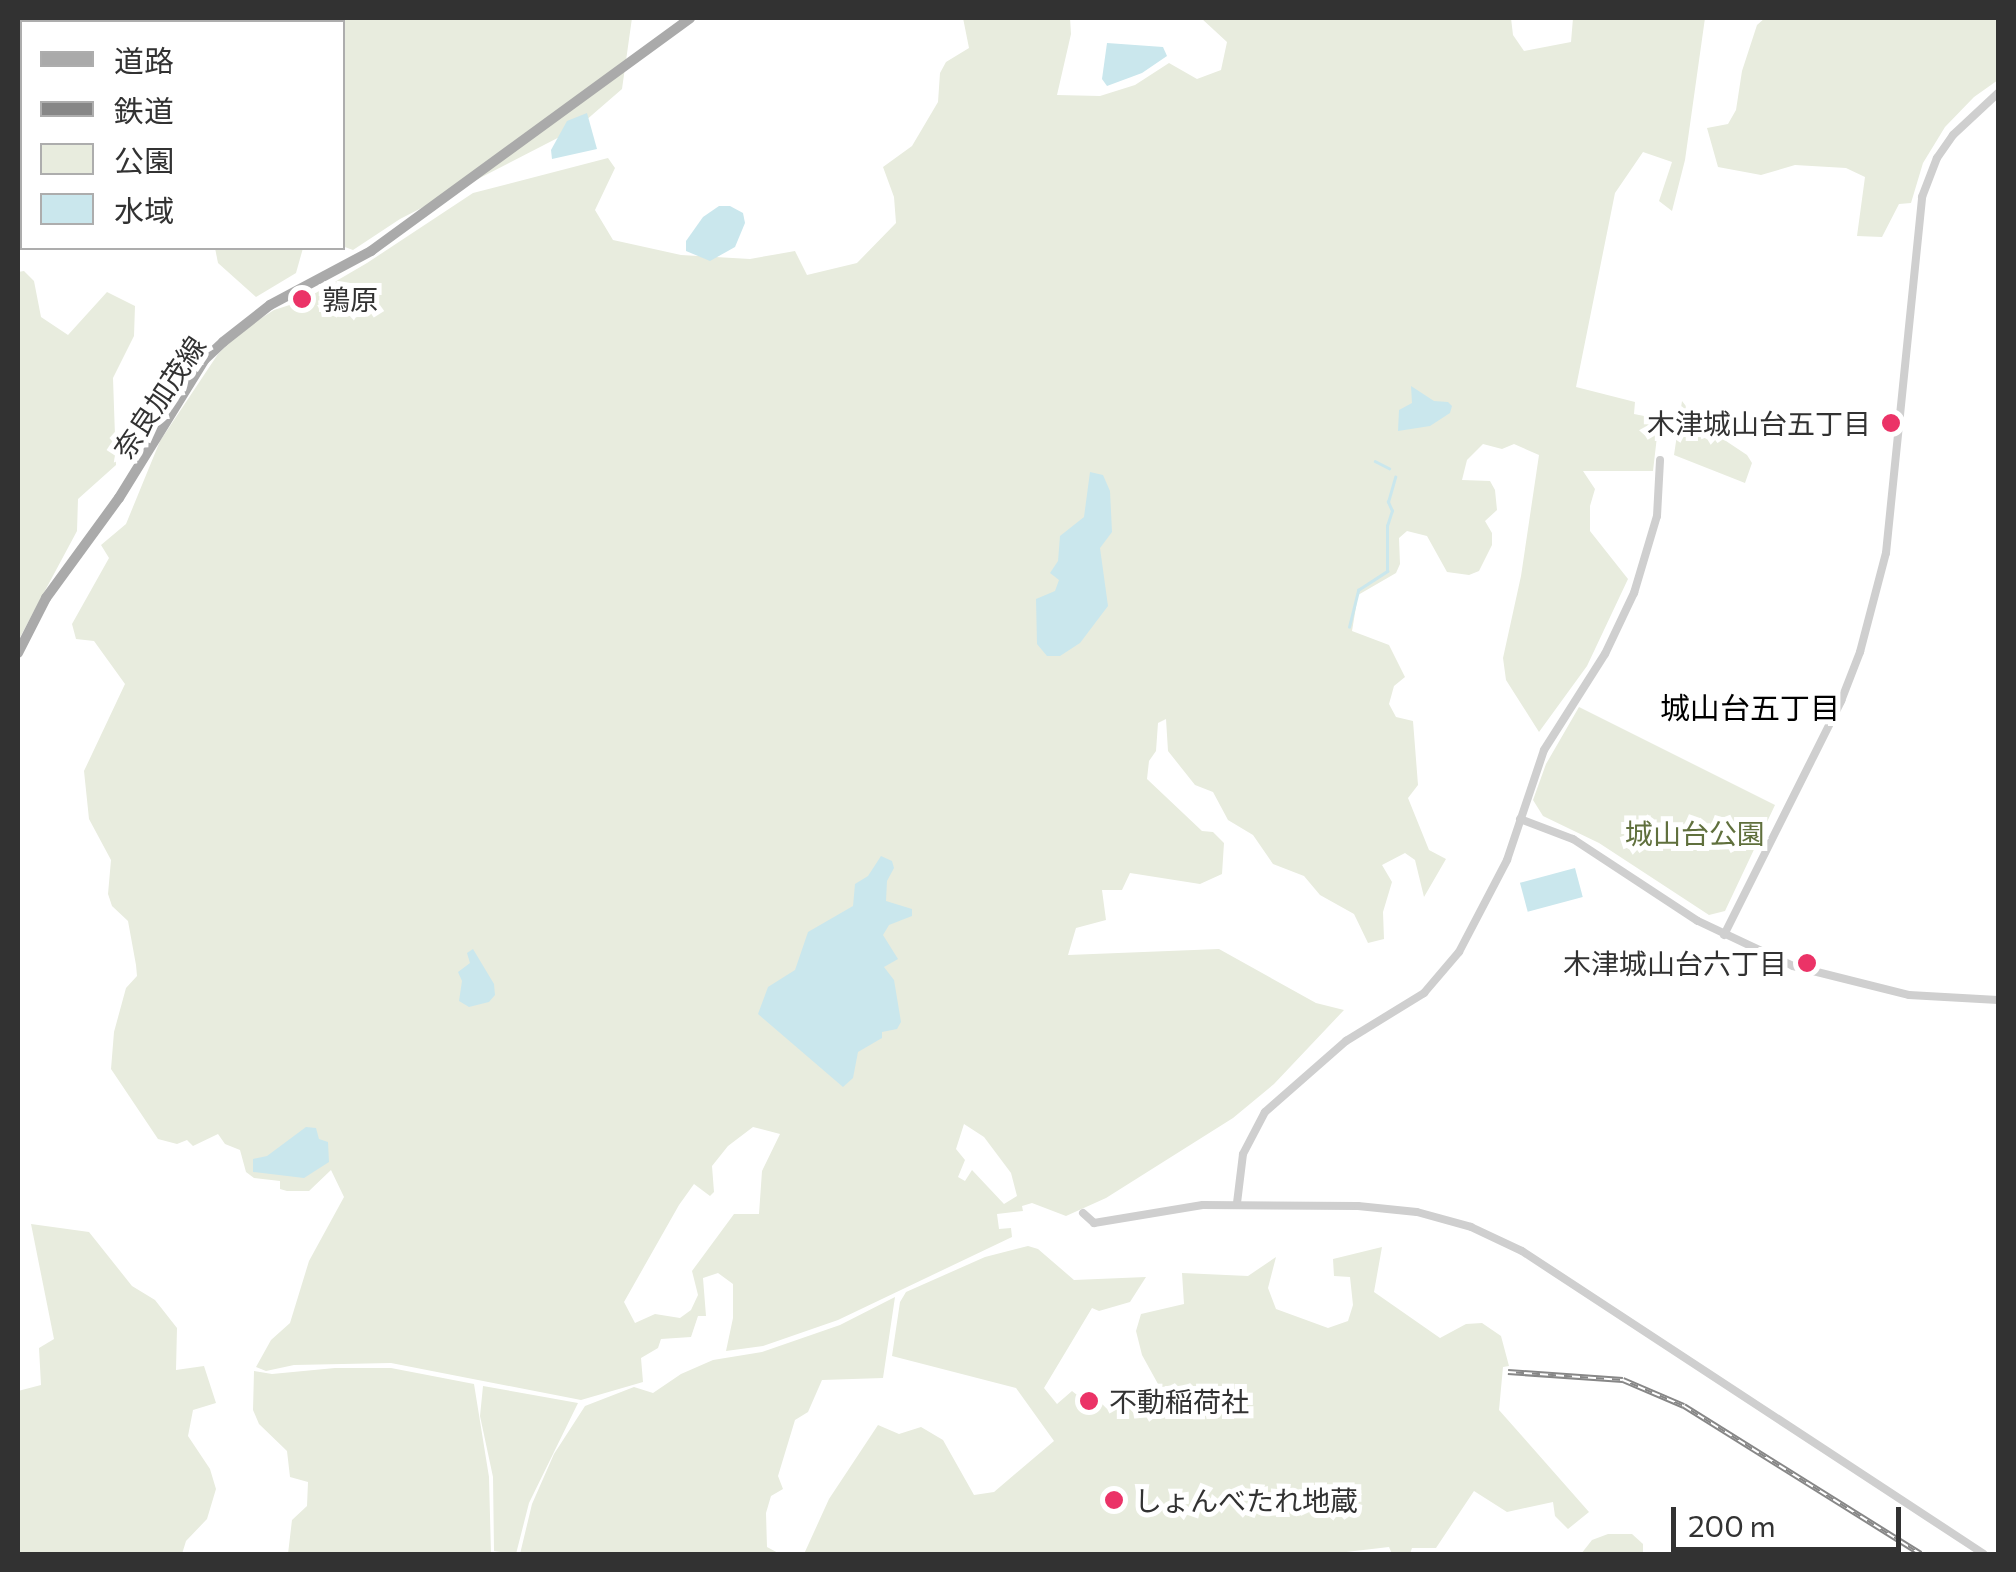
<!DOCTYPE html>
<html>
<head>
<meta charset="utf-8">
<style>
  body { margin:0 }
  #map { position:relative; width:2016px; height:1572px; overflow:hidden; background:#fff; font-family:Commissioner,"Noto Sans JP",sans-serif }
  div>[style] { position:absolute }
  .green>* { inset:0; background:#e8ecde }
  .water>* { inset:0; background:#cae7ed; transform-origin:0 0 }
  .stream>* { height:2.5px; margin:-1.25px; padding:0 1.25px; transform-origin:1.25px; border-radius:1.25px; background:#cae7ed }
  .tertiary>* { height:8px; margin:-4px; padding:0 4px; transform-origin:4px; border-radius:4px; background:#cfcfcf }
  .primary>* { height:10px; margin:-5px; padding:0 5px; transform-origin:5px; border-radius:5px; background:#aaa }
  .rail>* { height:6px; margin-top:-3px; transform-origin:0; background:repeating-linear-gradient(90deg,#fff 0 8px,#878787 0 16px); box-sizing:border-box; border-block:2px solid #878787 }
  .dots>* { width:28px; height:28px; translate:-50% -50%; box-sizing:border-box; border:5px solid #fff; border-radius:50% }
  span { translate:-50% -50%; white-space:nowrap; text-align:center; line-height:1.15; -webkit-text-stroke:10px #fff; paint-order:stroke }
  .poi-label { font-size:28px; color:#323232 }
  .left { translate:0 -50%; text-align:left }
  .right { translate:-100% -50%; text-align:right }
  .street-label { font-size:28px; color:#323232 }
  .park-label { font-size:28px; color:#60703d }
  .neighbourhood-label { font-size:30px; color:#000 }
  .frame { position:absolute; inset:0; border:20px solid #323232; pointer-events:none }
  .legend { position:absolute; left:20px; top:20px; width:325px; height:230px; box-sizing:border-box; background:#fff; border:2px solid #adadad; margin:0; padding:12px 18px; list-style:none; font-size:30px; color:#323232 }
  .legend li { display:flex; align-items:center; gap:20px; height:50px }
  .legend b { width:50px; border:2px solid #adadad }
  .scale { position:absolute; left:1671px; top:1507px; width:230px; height:45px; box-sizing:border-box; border:5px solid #323232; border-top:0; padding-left:12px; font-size:30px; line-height:35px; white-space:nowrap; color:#323232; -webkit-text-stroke:8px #fff; paint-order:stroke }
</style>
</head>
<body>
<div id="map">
  <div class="green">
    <div style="clip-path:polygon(157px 18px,632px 18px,622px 89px,577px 128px,400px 219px,353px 250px,342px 246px,342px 22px,151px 22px)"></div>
    <div style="clip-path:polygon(evenodd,963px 18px,1070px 18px,1071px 34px,1057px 95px,1100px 96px,1135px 85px,1169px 63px,1197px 79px,1221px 70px,1227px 42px,1201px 18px,1511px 18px,1513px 35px,1524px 51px,1571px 42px,1573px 18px,1705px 18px,1685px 160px,1672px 211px,1659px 201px,1672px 162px,1643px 152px,1615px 193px,1576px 387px,1635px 402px,1634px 414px,1659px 419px,1653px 471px,1583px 471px,1595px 489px,1590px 506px,1590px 531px,1628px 579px,1587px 666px,1539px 732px,1506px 680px,1503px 658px,1521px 576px,1539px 455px,1514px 444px,1502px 449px,1483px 444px,1467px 460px,1462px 480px,1490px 481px,1495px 490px,1497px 510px,1485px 521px,1492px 533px,1492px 545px,1479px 571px,1469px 575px,1447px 572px,1427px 536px,1407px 531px,1399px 538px,1400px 564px,1396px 573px,1358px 595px,1352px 631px,1389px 645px,1405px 677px,1394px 686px,1389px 704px,1396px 717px,1413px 721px,1418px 785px,1408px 798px,1429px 850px,1446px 859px,1424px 897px,1415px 860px,1405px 853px,1382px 865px,1392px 882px,1383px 912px,1384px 939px,1368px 943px,1354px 914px,1320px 895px,1304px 876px,1273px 864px,1253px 835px,1228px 820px,1213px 792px,1195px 785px,1168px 751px,1166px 719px,1158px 723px,1156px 751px,1149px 761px,1147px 779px,1202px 831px,1213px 832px,1224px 843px,1222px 874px,1200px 884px,1130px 873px,1122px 890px,1102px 890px,1106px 920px,1076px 928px,1068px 955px,1219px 949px,1316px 1003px,1344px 1010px,1274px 1084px,1233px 1118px,1106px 1198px,1066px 1216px,1032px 1203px,1022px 1206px,1023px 1211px,997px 1214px,999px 1229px,1011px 1228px,1012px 1237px,838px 1320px,763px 1346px,726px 1351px,733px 1318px,733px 1284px,718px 1273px,703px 1278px,706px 1316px,698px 1316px,691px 1337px,661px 1339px,658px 1348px,641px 1358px,643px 1382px,581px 1400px,391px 1363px,294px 1365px,266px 1371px,256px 1367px,271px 1340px,290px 1323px,309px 1261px,344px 1197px,331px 1170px,309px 1191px,287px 1191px,280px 1189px,280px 1181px,254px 1178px,246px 1172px,240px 1150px,225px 1144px,218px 1134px,193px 1146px,187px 1140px,177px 1144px,158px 1139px,111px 1069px,114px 1032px,126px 988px,137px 976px,136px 965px,128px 921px,112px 906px,108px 894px,111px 860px,89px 819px,84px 771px,125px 684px,94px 641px,76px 639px,72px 624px,109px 558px,101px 545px,126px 524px,160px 441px,218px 354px,241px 331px,274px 310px,302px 301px,367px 263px,473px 193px,608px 158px,615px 168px,595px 210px,613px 240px,681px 255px,750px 259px,795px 251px,807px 275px,857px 263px,896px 223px,894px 197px,883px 167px,912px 146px,938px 102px,940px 73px,946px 62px,969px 48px,963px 18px,964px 1124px,984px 1137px,1011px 1173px,1017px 1196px,1004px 1204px,972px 1170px,965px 1181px,958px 1177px,965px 1160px,956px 1149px,964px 1124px,963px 18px,753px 1127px,780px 1134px,762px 1171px,759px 1214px,734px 1214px,692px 1271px,698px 1295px,691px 1310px,680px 1318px,655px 1314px,635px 1323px,624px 1302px,679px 1205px,694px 1184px,710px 1196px,714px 1192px,712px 1166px,728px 1146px,753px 1127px)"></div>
    <div style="clip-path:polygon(1765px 18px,1998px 18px,1998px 80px,1974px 97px,1945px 127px,1923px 163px,1911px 203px,1899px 204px,1882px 237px,1857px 236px,1865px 177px,1846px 168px,1795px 165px,1761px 175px,1718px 167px,1707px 128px,1728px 124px,1736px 110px,1742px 71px,1757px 25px)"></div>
    <div style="clip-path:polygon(215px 248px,303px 248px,296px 273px,256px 297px,218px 263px)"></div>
    <div style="clip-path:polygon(24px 271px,34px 281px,41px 317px,68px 335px,107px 292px,135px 306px,134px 336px,113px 378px,116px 465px,78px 499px,77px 531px,18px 641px,18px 272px)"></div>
    <div style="clip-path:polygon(1682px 401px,1699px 423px,1747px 455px,1752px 463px,1745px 483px,1674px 455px)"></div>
    <div style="clip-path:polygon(1579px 707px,1775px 805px,1725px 911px,1709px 915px,1599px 843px,1543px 816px,1533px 800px,1546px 764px)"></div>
    <div style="clip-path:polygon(31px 1224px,89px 1232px,132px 1286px,155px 1300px,177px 1328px,176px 1370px,204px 1366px,216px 1403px,193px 1410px,188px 1436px,210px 1469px,216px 1489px,207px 1519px,186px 1541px,182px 1554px,18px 1554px,18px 1391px,41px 1385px,39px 1348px,54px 1339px)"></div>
    <div style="clip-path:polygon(1028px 1246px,1038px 1249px,1074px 1280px,1146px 1277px,1130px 1302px,1099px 1311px,1092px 1308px,1044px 1388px,1057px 1404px,1072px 1391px,1091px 1406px,1124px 1399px,1145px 1405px,1160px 1401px,1158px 1384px,1142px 1355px,1136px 1331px,1141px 1314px,1184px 1304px,1182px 1273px,1248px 1276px,1276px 1257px,1268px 1288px,1276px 1309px,1328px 1328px,1348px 1321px,1353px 1305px,1350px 1277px,1334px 1276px,1333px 1259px,1382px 1247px,1374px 1292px,1440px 1338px,1466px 1324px,1482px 1323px,1501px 1336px,1509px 1366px,1503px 1367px,1499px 1410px,1589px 1512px,1568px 1529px,1555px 1516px,1553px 1502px,1507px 1512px,1474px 1491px,1436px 1548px,1412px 1548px,1410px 1554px,1392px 1554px,1389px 1547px,1329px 1554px,804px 1554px,829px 1499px,878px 1425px,899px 1434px,921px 1427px,943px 1440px,974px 1495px,994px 1492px,1054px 1441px,1016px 1388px,892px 1356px,900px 1302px,906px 1292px,985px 1257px)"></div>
    <div style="clip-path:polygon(895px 1297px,883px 1378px,822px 1380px,808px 1412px,795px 1420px,778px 1476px,783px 1489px,771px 1496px,766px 1513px,767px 1547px,780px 1554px,520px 1554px,532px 1504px,554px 1454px,585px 1406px,634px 1387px,653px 1393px,681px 1374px,713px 1360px,762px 1352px,840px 1325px)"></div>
    <div style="clip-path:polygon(335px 1368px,391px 1368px,474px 1384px,489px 1477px,491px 1554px,288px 1554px,292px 1520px,307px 1506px,308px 1482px,290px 1477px,287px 1451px,259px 1424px,253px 1410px,254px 1371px,272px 1374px)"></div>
    <div style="clip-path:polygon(483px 1386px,578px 1403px,529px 1503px,516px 1554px,494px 1551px,493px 1477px,480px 1416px)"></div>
    <div style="clip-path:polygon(1608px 1534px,1632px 1534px,1643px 1544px,1643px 1554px,1581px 1554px,1592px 1540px)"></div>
  </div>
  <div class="water">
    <div style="clip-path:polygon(1107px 43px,1163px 47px,1167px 56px,1142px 73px,1107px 86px,1102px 79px)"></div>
    <div style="clip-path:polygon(587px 113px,597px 149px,552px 159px,551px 150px,567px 121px)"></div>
    <div style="clip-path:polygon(730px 206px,743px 213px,745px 223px,735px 247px,710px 261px,686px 251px,686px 241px,703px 217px,719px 206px)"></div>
    <div style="clip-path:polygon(1411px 386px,1434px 401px,1448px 402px,1452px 406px,1450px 413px,1430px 426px,1398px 431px,1399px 410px,1412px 403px)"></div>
    <div style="clip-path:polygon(1090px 472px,1103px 475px,1110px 491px,1112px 532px,1100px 548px,1108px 606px,1080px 643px,1060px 656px,1047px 656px,1037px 644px,1036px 599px,1055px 591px,1059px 580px,1050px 573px,1058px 561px,1060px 536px,1084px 517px)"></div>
    <div style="clip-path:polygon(881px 856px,892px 861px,894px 868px,887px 881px,886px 901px,912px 909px,912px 916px,889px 925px,883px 935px,898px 959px,884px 967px,894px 980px,901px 1022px,897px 1029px,882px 1032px,882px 1038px,858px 1052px,853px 1078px,843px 1087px,758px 1014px,768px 987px,795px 970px,808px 932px,853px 906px,855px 884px,868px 876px)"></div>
    <div style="left:1575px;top:868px;width:30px;height:57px;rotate:75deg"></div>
    <div style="clip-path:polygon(473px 949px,494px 984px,495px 995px,489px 1002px,469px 1007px,459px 1001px,462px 981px,458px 972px,470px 963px,467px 953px)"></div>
    <div style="clip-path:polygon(306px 1127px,316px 1128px,319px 1139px,328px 1142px,329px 1162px,304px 1178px,253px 1172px,253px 1159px,267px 1156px)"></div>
  </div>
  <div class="stream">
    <div style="left:1375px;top:461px;width:16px;rotate:27deg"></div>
    <div style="left:1349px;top:627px;width:38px;rotate:-76deg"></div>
    <div style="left:1358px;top:590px;width:35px;rotate:-33deg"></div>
    <div style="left:1387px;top:571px;width:45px;rotate:-90deg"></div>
    <div style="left:1387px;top:526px;width:16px;rotate:-72deg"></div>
    <div style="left:1392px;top:511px;width:10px;rotate:-114deg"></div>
    <div style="left:1388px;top:502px;width:26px;rotate:-74deg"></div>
  </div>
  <div class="tertiary">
    <div style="left:1520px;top:819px;width:57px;rotate:20.7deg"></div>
    <div style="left:1573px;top:839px;width:149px;rotate:33.3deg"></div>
    <div style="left:1698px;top:921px;width:105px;rotate:25.3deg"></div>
    <div style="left:1793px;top:966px;width:120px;rotate:14deg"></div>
    <div style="left:1909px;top:995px;width:89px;rotate:3.2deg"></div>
    <div style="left:1724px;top:935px;width:262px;rotate:-63.4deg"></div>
    <div style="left:1841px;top:701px;width:53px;rotate:-68.8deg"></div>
    <div style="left:1860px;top:652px;width:102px;rotate:-75.3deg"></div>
    <div style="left:1886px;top:553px;width:358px;rotate:-84.2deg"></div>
    <div style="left:1922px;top:197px;width:42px;rotate:-69deg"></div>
    <div style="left:1937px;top:158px;width:28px;rotate:-55deg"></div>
    <div style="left:1953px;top:135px;width:62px;rotate:-43deg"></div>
    <div style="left:1237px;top:1203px;width:49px;rotate:-83deg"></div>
    <div style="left:1243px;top:1154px;width:47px;rotate:-62.4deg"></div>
    <div style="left:1265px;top:1112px;width:108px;rotate:-41.2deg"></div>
    <div style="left:1346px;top:1041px;width:92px;rotate:-31.6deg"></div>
    <div style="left:1424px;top:993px;width:54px;rotate:-49.5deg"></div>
    <div style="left:1459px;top:952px;width:104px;rotate:-62.4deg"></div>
    <div style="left:1507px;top:860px;width:116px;rotate:-71.4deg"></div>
    <div style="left:1544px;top:750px;width:114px;rotate:-57.6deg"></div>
    <div style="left:1605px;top:654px;width:68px;rotate:-64.6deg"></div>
    <div style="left:1634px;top:593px;width:80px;rotate:-73.4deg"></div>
    <div style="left:1657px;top:516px;width:56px;rotate:-86.9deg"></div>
    <div style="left:1083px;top:1213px;width:15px;rotate:42deg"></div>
    <div style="left:1094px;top:1223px;width:110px;rotate:-9.4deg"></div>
    <div style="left:1203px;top:1205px;width:155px;rotate:0.4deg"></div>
    <div style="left:1358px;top:1206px;width:59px;rotate:5.8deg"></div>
    <div style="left:1417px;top:1212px;width:56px;rotate:15.5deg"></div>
    <div style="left:1471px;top:1227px;width:56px;rotate:25.2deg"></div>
    <div style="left:1522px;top:1251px;width:552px;rotate:33.26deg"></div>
  </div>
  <div class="primary">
    <div style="left:18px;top:653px;width:62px;rotate:-63deg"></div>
    <div style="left:46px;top:598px;width:124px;rotate:-53.9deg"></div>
    <div style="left:119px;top:498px;width:163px;rotate:-58.3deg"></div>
    <div style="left:205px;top:359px;width:25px;rotate:-43deg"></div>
    <div style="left:223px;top:342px;width:60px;rotate:-38.2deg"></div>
    <div style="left:270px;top:305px;width:115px;rotate:-28.1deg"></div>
    <div style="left:371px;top:251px;width:395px;rotate:-36.1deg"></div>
  </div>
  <div class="rail">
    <div style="left:1508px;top:1372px;width:115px;rotate:4deg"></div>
    <div style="left:1623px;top:1380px;width:66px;rotate:23.1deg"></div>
    <div style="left:1684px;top:1406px;width:279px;rotate:32deg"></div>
  </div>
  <div class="dots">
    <div style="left:302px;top:299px;background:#eb3367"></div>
    <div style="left:1891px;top:423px;background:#eb3367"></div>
    <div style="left:1807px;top:963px;background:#eb3367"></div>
    <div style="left:1089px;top:1401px;background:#eb3367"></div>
    <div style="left:1114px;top:1500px;background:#eb3367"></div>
  </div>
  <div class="poi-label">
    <span class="left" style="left:322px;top:299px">鶉原</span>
    <span class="right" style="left:1871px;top:423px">木津城山台五丁目</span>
    <span class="right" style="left:1787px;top:963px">木津城山台六丁目</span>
    <span class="left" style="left:1109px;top:1401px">不動稲荷社</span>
    <span class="left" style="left:1134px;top:1500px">しょんべたれ地蔵</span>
  </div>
  <div class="street-label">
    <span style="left:159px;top:397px;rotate:-56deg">奈良加茂線</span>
  </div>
  <div class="park-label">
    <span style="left:1695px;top:833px">城山台公園</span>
  </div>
  <div class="neighbourhood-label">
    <span style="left:1750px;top:707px">城山台五丁目</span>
  </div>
  <div class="frame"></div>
  <ul class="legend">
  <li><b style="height:12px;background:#aaa"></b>道路</li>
  <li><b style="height:12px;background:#878787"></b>鉄道</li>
  <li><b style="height:28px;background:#e8ecde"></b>公園</li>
  <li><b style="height:28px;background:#cae7ed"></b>水域</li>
  </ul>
  <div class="scale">200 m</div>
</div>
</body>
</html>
